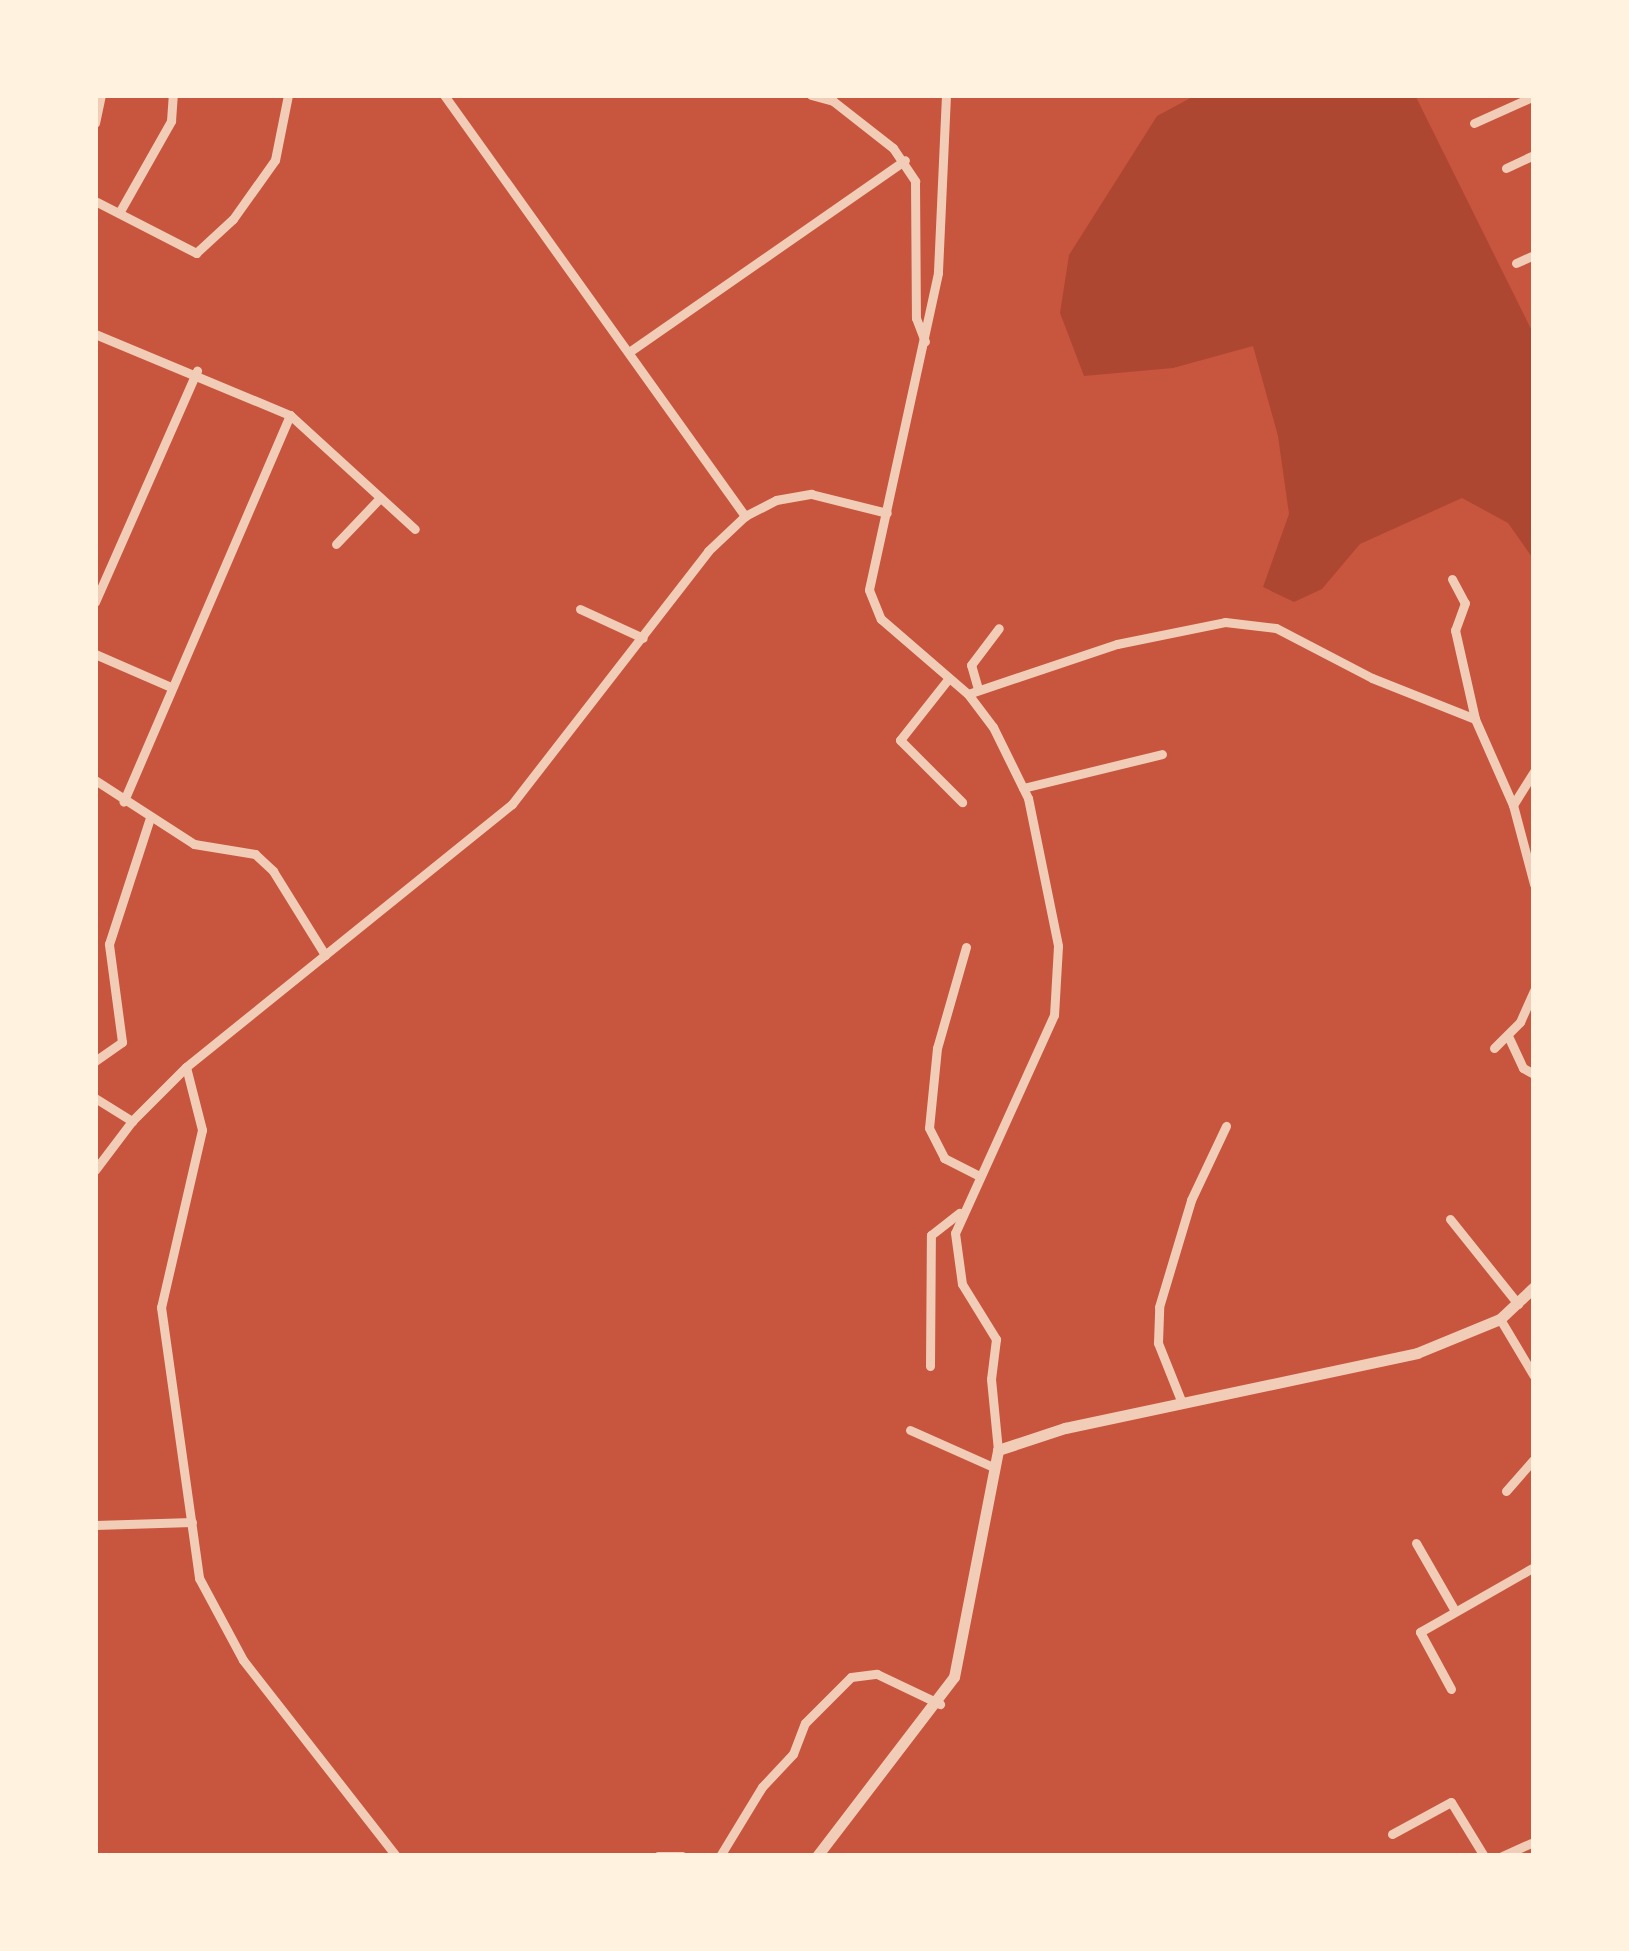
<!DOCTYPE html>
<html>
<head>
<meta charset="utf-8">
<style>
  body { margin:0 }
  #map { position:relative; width:1629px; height:1951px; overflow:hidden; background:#c8553d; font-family:"Asap Condensed",sans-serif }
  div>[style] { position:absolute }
  .green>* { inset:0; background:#ae4732 }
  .minor>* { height:9px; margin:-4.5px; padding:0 4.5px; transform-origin:4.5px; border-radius:4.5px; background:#f1ccb7 }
  .tertiary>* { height:11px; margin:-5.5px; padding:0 5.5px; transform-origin:5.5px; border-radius:5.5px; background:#f1ccb7 }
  span { translate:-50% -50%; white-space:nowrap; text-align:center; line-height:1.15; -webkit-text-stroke:10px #fff3e0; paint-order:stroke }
  .frame { position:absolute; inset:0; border:98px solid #fff3e0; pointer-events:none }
</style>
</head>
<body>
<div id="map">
  <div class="green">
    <div style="clip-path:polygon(1196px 95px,1415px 95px,1534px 335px,1534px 560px,1508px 523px,1462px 498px,1360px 544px,1322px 589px,1294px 602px,1263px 587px,1289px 514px,1278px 436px,1253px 346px,1173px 368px,1084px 376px,1060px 313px,1069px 255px,1157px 116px)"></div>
  </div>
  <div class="minor">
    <div style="left:444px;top:95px;width:518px;rotate:54.44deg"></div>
    <div style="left:811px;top:95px;width:23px;rotate:15deg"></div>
    <div style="left:833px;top:101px;width:76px;rotate:38.1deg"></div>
    <div style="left:893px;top:148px;width:40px;rotate:56deg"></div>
    <div style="left:915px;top:181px;width:137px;rotate:89.6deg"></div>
    <div style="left:916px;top:318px;width:25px;rotate:69deg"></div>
    <div style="left:946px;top:95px;width:178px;rotate:92.6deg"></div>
    <div style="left:938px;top:273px;width:324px;rotate:102.3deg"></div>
    <div style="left:869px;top:590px;width:31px;rotate:68deg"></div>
    <div style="left:881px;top:619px;width:115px;rotate:40.8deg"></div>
    <div style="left:968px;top:694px;width:41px;rotate:52.9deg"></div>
    <div style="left:993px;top:727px;width:79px;rotate:63.8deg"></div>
    <div style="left:1028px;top:798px;width:151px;rotate:78.5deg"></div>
    <div style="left:1058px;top:946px;width:69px;rotate:93.3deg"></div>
    <div style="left:1054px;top:1015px;width:239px;rotate:114.4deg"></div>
    <div style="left:955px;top:1233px;width:51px;rotate:82.2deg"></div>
    <div style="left:962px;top:1284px;width:65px;rotate:58.3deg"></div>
    <div style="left:996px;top:1339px;width:40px;rotate:97.1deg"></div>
    <div style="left:991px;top:1379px;width:71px;rotate:84.4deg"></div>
    <div style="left:95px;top:123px;width:29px;rotate:-78deg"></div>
    <div style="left:1474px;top:123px;width:66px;rotate:-24.2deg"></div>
    <div style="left:1506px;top:168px;width:31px;rotate:-25deg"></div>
    <div style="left:95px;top:201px;width:114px;rotate:27.2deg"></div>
    <div style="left:196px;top:253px;width:50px;rotate:-42.6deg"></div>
    <div style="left:233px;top:219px;width:72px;rotate:-54.6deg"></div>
    <div style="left:275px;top:160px;width:66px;rotate:-78.7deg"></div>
    <div style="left:119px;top:213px;width:106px;rotate:-60.5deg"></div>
    <div style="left:171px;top:121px;width:26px;rotate:-86deg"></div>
    <div style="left:1516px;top:263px;width:20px;rotate:-24deg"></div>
    <div style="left:95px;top:334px;width:211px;rotate:22.6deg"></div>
    <div style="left:290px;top:415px;width:421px;rotate:113.3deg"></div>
    <div style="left:629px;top:352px;width:336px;rotate:-34.8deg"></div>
    <div style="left:290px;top:415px;width:169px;rotate:42.4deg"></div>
    <div style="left:336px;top:544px;width:64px;rotate:-46.3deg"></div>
    <div style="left:1452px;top:579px;width:27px;rotate:62deg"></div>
    <div style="left:1465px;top:603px;width:29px;rotate:110deg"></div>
    <div style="left:1455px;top:630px;width:91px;rotate:77.3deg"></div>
    <div style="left:95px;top:602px;width:253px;rotate:-66.2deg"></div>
    <div style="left:580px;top:609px;width:69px;rotate:24.7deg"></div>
    <div style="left:95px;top:654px;width:83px;rotate:23.5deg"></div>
    <div style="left:949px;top:678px;width:79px;rotate:128.3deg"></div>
    <div style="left:900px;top:740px;width:88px;rotate:45deg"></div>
    <div style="left:978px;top:689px;width:25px;rotate:-106deg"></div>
    <div style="left:971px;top:665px;width:46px;rotate:-52.9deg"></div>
    <div style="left:968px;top:694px;width:157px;rotate:-18.6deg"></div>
    <div style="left:1117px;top:644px;width:110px;rotate:-11.5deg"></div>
    <div style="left:1225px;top:622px;width:51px;rotate:6.7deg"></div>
    <div style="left:1276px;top:628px;width:108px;rotate:27.5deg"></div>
    <div style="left:1372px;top:678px;width:111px;rotate:21.7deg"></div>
    <div style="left:1475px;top:719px;width:94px;rotate:66.2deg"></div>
    <div style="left:1513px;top:805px;width:82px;rotate:75.1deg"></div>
    <div style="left:95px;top:780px;width:118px;rotate:32.9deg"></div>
    <div style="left:194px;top:844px;width:62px;rotate:9.3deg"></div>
    <div style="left:255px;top:854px;width:25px;rotate:43deg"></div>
    <div style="left:273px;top:871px;width:99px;rotate:58.2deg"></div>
    <div style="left:1023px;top:788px;width:143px;rotate:-13.7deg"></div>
    <div style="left:1513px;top:805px;width:40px;rotate:-58deg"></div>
    <div style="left:966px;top:947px;width:105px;rotate:106deg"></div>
    <div style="left:937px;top:1048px;width:80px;rotate:95.7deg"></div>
    <div style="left:929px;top:1128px;width:34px;rotate:63deg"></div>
    <div style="left:944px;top:1158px;width:37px;rotate:27deg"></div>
    <div style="left:1509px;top:1038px;width:33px;rotate:65deg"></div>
    <div style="left:1523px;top:1068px;width:13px;rotate:29deg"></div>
    <div style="left:1494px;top:1048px;width:37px;rotate:-45deg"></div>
    <div style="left:1520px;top:1022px;width:35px;rotate:-66deg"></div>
    <div style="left:95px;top:1061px;width:33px;rotate:-35deg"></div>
    <div style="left:122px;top:1042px;width:99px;rotate:-97.6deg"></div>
    <div style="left:109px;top:944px;width:133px;rotate:-72deg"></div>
    <div style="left:186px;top:1067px;width:65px;rotate:75.7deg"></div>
    <div style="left:202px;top:1130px;width:182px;rotate:103deg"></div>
    <div style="left:161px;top:1307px;width:274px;rotate:82deg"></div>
    <div style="left:199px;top:1578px;width:93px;rotate:61.8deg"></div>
    <div style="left:243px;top:1660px;width:249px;rotate:52deg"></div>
    <div style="left:95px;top:1098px;width:44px;rotate:31.9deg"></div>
    <div style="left:95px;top:1170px;width:61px;rotate:-52.9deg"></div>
    <div style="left:132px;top:1121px;width:76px;rotate:-45deg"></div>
    <div style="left:186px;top:1067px;width:419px;rotate:-38.9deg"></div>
    <div style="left:512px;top:804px;width:320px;rotate:-52.2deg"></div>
    <div style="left:708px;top:551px;width:51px;rotate:-43.4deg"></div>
    <div style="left:745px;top:516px;width:35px;rotate:-27deg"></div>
    <div style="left:776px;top:500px;width:36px;rotate:-10deg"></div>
    <div style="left:811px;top:494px;width:78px;rotate:14deg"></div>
    <div style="left:1450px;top:1219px;width:109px;rotate:51.3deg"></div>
    <div style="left:1500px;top:1319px;width:66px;rotate:59.2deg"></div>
    <div style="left:930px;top:1366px;width:131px;rotate:-89.6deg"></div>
    <div style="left:931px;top:1235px;width:36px;rotate:-38deg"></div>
    <div style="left:1182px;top:1403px;width:65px;rotate:-111.8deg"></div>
    <div style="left:1158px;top:1343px;width:36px;rotate:-88deg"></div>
    <div style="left:1159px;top:1307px;width:112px;rotate:-73.3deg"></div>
    <div style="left:1191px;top:1200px;width:82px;rotate:-64.7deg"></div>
    <div style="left:910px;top:1430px;width:91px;rotate:24deg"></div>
    <div style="left:1506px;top:1491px;width:43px;rotate:-48.8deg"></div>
    <div style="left:95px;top:1525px;width:97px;rotate:-1.8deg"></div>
    <div style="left:1416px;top:1543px;width:76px;rotate:60.1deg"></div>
    <div style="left:1451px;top:1689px;width:65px;rotate:-118.5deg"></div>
    <div style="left:1420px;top:1632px;width:131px;rotate:-29.7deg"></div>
    <div style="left:1392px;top:1834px;width:67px;rotate:-28.5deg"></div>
    <div style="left:1451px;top:1802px;width:63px;rotate:58.6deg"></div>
    <div style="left:658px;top:1856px;width:24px"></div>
    <div style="left:720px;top:1856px;width:81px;rotate:-58.7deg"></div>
    <div style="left:762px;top:1787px;width:45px;rotate:-46.8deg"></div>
    <div style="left:793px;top:1754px;width:33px;rotate:-69deg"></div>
    <div style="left:805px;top:1723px;width:65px;rotate:-45deg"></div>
    <div style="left:851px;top:1677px;width:26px;rotate:-7deg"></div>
    <div style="left:877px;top:1674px;width:70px;rotate:25.5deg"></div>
    <div style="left:1502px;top:1856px;width:35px;rotate:-24deg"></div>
  </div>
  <div class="tertiary">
    <div style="left:817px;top:1856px;width:225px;rotate:-52.6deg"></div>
    <div style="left:954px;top:1677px;width:231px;rotate:-79deg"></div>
    <div style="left:998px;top:1450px;width:71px;rotate:-18.2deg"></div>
    <div style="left:1065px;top:1428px;width:360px;rotate:-12deg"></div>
    <div style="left:1417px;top:1353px;width:90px;rotate:-22.3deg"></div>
    <div style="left:1500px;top:1319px;width:47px;rotate:-43.3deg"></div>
  </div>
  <div class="frame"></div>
</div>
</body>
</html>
